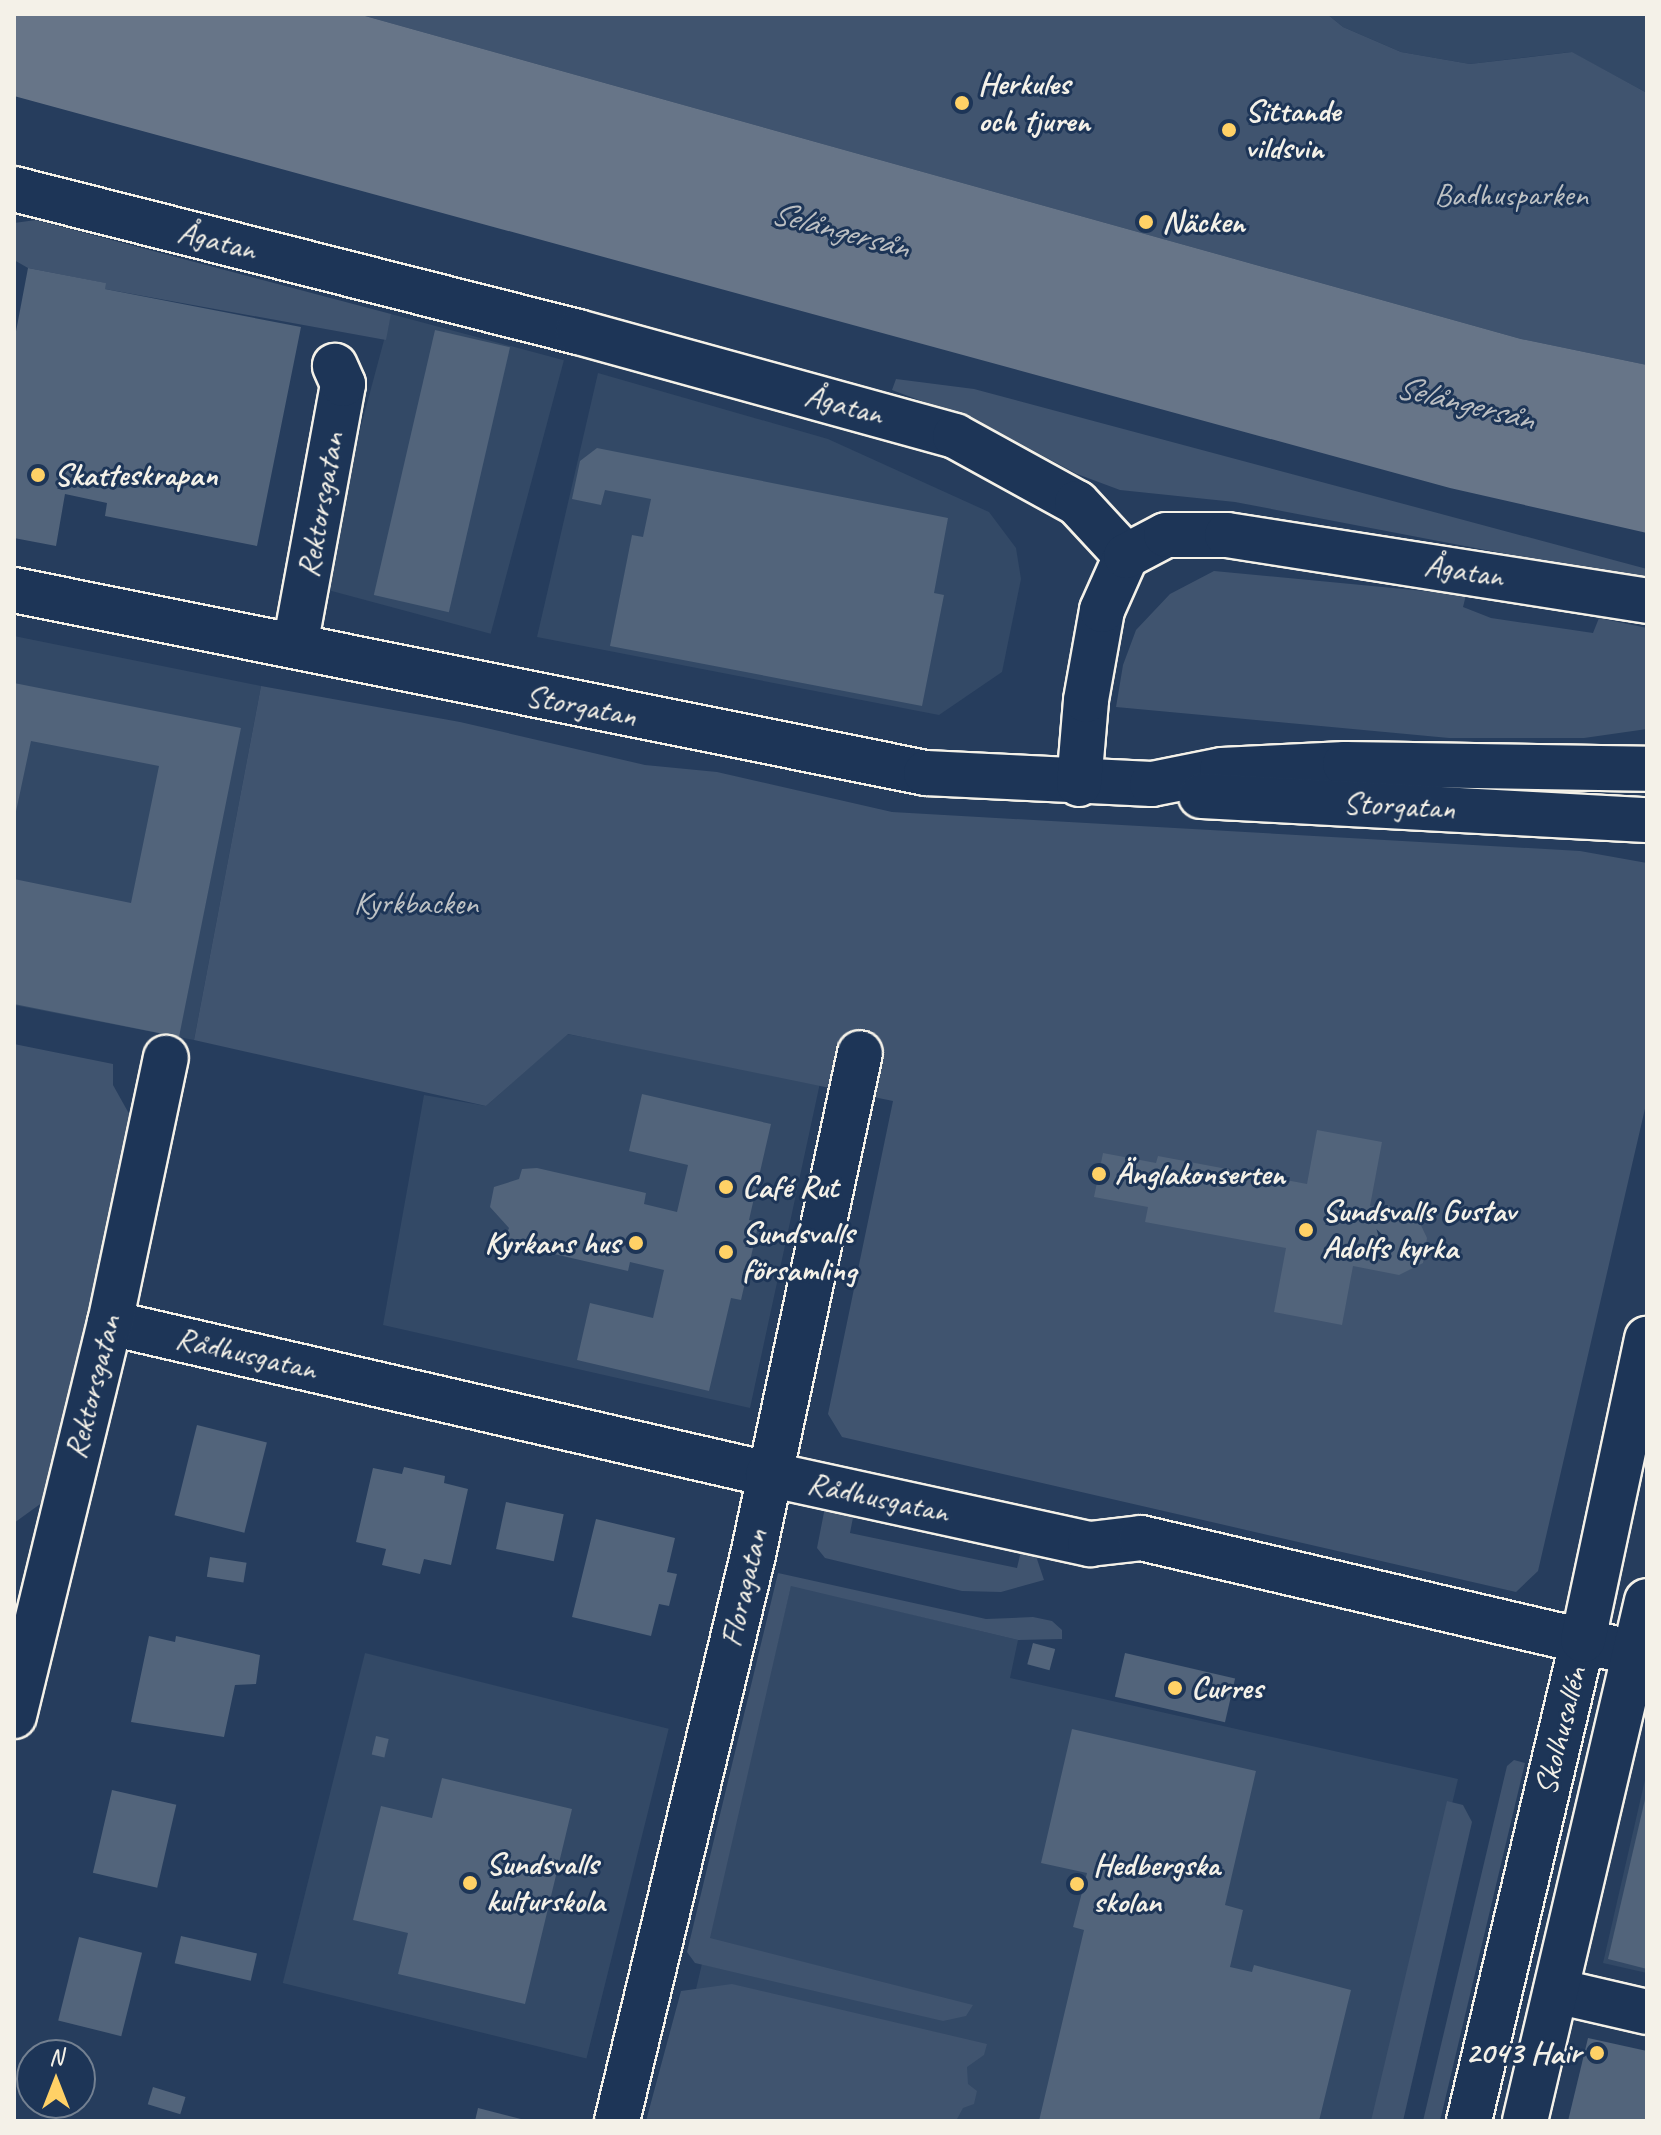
<!DOCTYPE html>
<html>
<head>
<meta charset="utf-8">
<style>
  body { margin:0 }
  #map { position:relative; width:1661px; height:2135px; overflow:hidden; background:#263d5d; font-family:Caveat,sans-serif }
  div>[style] { position:absolute }
  .built>* { inset:0; background:#334966; transform-origin:0 0 }
  .green>* { inset:0; background:#40546f }
  .water>* { inset:0; background:#677588 }
  .building>* { inset:0; background:#52647b; transform-origin:0 0 }
  .roads { filter:drop-shadow(2px 0 #f4f1e8) drop-shadow(-2px 0 #f4f1e8) drop-shadow(0 2px #f4f1e8) drop-shadow(0 -2px #f4f1e8) }
  .street>* { height:44px; margin:-22px; padding:0 22px; transform-origin:22px; border-radius:22px; background:#1d3557 }
  .secondary>* { height:44px; margin:-22px; padding:0 22px; transform-origin:22px; border-radius:22px; background:#1d3557 }
  .dots>* { width:22px; height:22px; translate:-50% -50%; box-sizing:border-box; border:4px solid #1d3557; border-radius:50% }
  span { translate:-50% -50%; white-space:nowrap; text-align:center; line-height:1.15; -webkit-text-stroke:6px #1d3557; paint-order:stroke }
  .poi-label { font-size:32px; color:#f4f1e8; font-weight:700 }
  .left { translate:0 -50%; text-align:left }
  .right { translate:-100% -50%; text-align:right }
  .park-label { font-size:32px; color:#bec2c4 }
  .street-label { font-size:32px; color:#f4f1e8 }
  .water-label { font-size:34px; color:#bcbfc2; font-style:italic }
  .frame { position:absolute; inset:0; border:16px solid #f4f1e8; pointer-events:none }
  .north { position:absolute; left:16px; top:2039px; width:80px; height:80px; box-sizing:border-box; background:#1d3557; border:2px solid #738091; border-radius:50%; rotate:0deg; font-size:22px; font-weight:700; line-height:32px; text-align:center; color:#f4f1e8 }
  .north::after { content:''; display:block; margin:auto; width:28px; height:36px; background:#ffd166; clip-path:polygon(50% 0,100% 100%,50% 72%,0 100%) }
</style>
</head>
<body>
<div id="map">
  <div class="built">
    <div style="clip-path:polygon(1327px 14px,1647px 14px,1647px 93px,1571px 52px,1470px 64px,1401px 52px,1343px 27px)"></div>
    <div style="left:391px;top:314px;width:179px;height:283px;rotate:15deg"></div>
    <div style="clip-path:polygon(598px 373px,828px 439px,989px 512px,1016px 548px,1021px 579px,1002px 672px,939px 715px,537px 637px)"></div>
    <div style="clip-path:polygon(14px 636px,261px 686px,194px 1040px,14px 1005px)"></div>
    <div style="clip-path:polygon(567px 1034px,820px 1083px,750px 1408px,383px 1325px,424px 1095px,486px 1106px)"></div>
    <div style="clip-path:polygon(791px 1585px,1018px 1640px,1010px 1678px,1458px 1779px,1376px 2121px,665px 2121px)"></div>
    <div style="left:365px;top:1653px;width:313px;height:340px;rotate:14deg"></div>
    <div style="clip-path:polygon(1647px 1771px,1647px 1973px,1603px 1963px)"></div>
  </div>
  <div class="green">
    <div style="clip-path:polygon(358px 14px,1327px 14px,1343px 27px,1401px 52px,1470px 64px,1572px 52px,1647px 93px,1647px 365px,1521px 339px)"></div>
    <div style="clip-path:polygon(36px 220px,391px 314px,386px 340px,105px 289px,105px 283px,28px 268px,14px 260px,14px 223px)"></div>
    <div style="clip-path:polygon(896px 379px,974px 389px,1647px 569px,1647px 581px,1235px 502px,1120px 490px,1077px 474px,983px 424px,892px 390px)"></div>
    <div style="clip-path:polygon(1214px 571px,1466px 595px,1463px 607px,1491px 618px,1593px 633px,1599px 618px,1647px 628px,1647px 729px,1584px 738px,1449px 738px,1116px 707px,1123px 665px,1136px 630px,1170px 594px)"></div>
    <div style="clip-path:polygon(261px 686px,460px 722px,645px 765px,717px 772px,892px 812px,1580px 851px,1647px 863px,1647px 1100px,1538px 1571px,1516px 1592px,842px 1437px,828px 1414px,893px 1101px,568px 1034px,486px 1106px,194px 1040px)"></div>
    <div style="clip-path:polygon(14px 1044px,113px 1064px,113px 1085px,132px 1119px,43px 1502px,14px 1523px)"></div>
    <div style="clip-path:polygon(827px 1497px,856px 1502px,850px 1533px,1017px 1568px,1024px 1538px,1032px 1544px,1044px 1580px,1001px 1592px,962px 1591px,825px 1558px,817px 1548px)"></div>
    <div style="clip-path:polygon(778px 1573px,986px 1619px,1033px 1617px,1052px 1621px,1062px 1630px,1062px 1639px,1018px 1640px,791px 1586px,710px 1938px,973px 2005px,966px 2016px,943px 2021px,695px 1963px,687px 1952px)"></div>
    <div style="clip-path:polygon(1514px 1760px,1525px 1763px,1440px 2121px,1423px 2121px,1507px 1766px)"></div>
    <div style="clip-path:polygon(1447px 1801px,1463px 1805px,1472px 1822px,1403px 2121px,1371px 2121px)"></div>
    <div style="clip-path:polygon(732px 1984px,987px 2044px,984px 2055px,967px 2067px,968px 2084px,977px 2091px,974px 2104px,963px 2108px,956px 2121px,646px 2121px,681px 1991px)"></div>
  </div>
  <div class="water">
    <div style="clip-path:polygon(14px 14px,358px 14px,1521px 339px,1647px 365px,1647px 533px,1450px 488px,14px 96px)"></div>
  </div>
  <div class="building">
    <div style="clip-path:polygon(28px 268px,106px 283px,105px 289px,301px 327px,257px 546px,105px 516px,107px 503px,65px 494px,56px 546px,14px 538px,14px 342px)"></div>
    <div style="left:435px;top:330px;width:77px;height:272px;rotate:13deg"></div>
    <div style="clip-path:polygon(597px 448px,948px 518px,934px 593px,944px 595px,922px 706px,610px 646px,632px 535px,643px 537px,651px 499px,605px 490px,601px 505px,572px 499px,580px 461px)"></div>
    <div style="clip-path:polygon(14px 683px,241px 728px,179px 1037px,14px 1004px,14px 879px,131px 903px,159px 766px,31px 741px,14px 821px)"></div>
    <div style="clip-path:polygon(642px 1094px,771px 1124px,749px 1220px,759px 1222px,741px 1300px,731px 1298px,709px 1391px,577px 1360px,590px 1303px,653px 1318px,664px 1270px,630px 1262px,628px 1271px,519px 1246px,505px 1238px,509px 1228px,490px 1207px,494px 1187px,519px 1179px,522px 1169px,537px 1168px,646px 1193px,644px 1204px,677px 1212px,688px 1165px,629px 1151px)"></div>
    <div style="clip-path:polygon(1317px 1130px,1382px 1142px,1370px 1206px,1416px 1215px,1427px 1238px,1423px 1263px,1399px 1275px,1353px 1266px,1342px 1325px,1274px 1312px,1286px 1248px,1145px 1222px,1148px 1207px,1094px 1197px,1103px 1153px,1156px 1163px,1158px 1156px,1307px 1184px)"></div>
    <div style="left:197px;top:1425px;width:72px;height:93px;rotate:14deg"></div>
    <div style="clip-path:polygon(404px 1467px,445px 1476px,444px 1483px,468px 1489px,451px 1565px,424px 1559px,420px 1574px,382px 1565px,386px 1549px,356px 1542px,373px 1468px,402px 1474px)"></div>
    <div style="left:506px;top:1502px;width:59px;height:48px;rotate:12deg"></div>
    <div style="clip-path:polygon(596px 1519px,675px 1538px,667px 1572px,677px 1574px,669px 1606px,659px 1604px,651px 1636px,572px 1617px)"></div>
    <div style="left:210px;top:1557px;width:37px;height:20px;rotate:9deg"></div>
    <div style="clip-path:polygon(149px 1636px,175px 1642px,176px 1636px,260px 1655px,256px 1684px,235px 1685px,224px 1737px,131px 1722px)"></div>
    <div style="left:1033px;top:1643px;width:23px;height:22px;rotate:15deg"></div>
    <div style="left:1125px;top:1653px;width:113px;height:45px;rotate:13deg"></div>
    <div style="clip-path:polygon(1072px 1729px,1256px 1771px,1225px 1905px,1243px 1910px,1230px 1967px,1252px 1972px,1254px 1965px,1351px 1990px,1319px 2121px,1039px 2121px,1084px 1930px,1073px 1927px,1087px 1873px,1041px 1863px)"></div>
    <div style="left:376px;top:1736px;width:13px;height:19px;rotate:13deg"></div>
    <div style="clip-path:polygon(442px 1778px,572px 1809px,525px 2004px,398px 1974px,408px 1933px,353px 1920px,381px 1806px,432px 1818px)"></div>
    <div style="left:112px;top:1790px;width:66px;height:85px;rotate:13deg"></div>
    <div style="clip-path:polygon(1646px 1795px,1647px 1795px,1647px 1969px,1608px 1959px)"></div>
    <div style="left:181px;top:1936px;width:78px;height:28px;rotate:13deg"></div>
    <div style="left:79px;top:1937px;width:65px;height:86px;rotate:14deg"></div>
    <div style="clip-path:polygon(1588px 2038px,1647px 2051px,1647px 2121px,1568px 2121px)"></div>
    <div style="left:153px;top:2087px;width:34px;height:18px;rotate:17deg"></div>
    <div style="clip-path:polygon(478px 2108px,525px 2120px,525px 2121px,475px 2121px)"></div>
  </div>
  <div class="roads">
    <div class="street">
      <div style="left:14px;top:189px;width:582px;rotate:14.23deg"></div>
      <div style="left:578px;top:332px;width:391px;rotate:15.4deg"></div>
      <div style="left:955px;top:436px;width:139px;rotate:28.8deg"></div>
      <div style="left:1077px;top:503px;width:72px;rotate:47.2deg"></div>
      <div style="left:295px;top:646px;width:266px;rotate:-79.6deg"></div>
      <div style="left:343px;top:384px;width:20px;rotate:-114deg"></div>
      <div style="left:110px;top:1323px;width:675px;rotate:12.92deg"></div>
      <div style="left:768px;top:1474px;width:330px;rotate:12.3deg"></div>
      <div style="left:1090px;top:1544px;width:51px;rotate:-6.7deg"></div>
      <div style="left:1141px;top:1538px;width:520px;rotate:13.13deg"></div>
      <div style="left:14px;top:1716px;width:405px;rotate:-76.3deg"></div>
      <div style="left:110px;top:1323px;width:271px;rotate:-78.1deg"></div>
      <div style="left:1556px;top:1991px;width:93px;rotate:13deg"></div>
      <div style="left:617px;top:2121px;width:582px;rotate:-76.49deg"></div>
      <div style="left:753px;top:1555px;width:513px;rotate:-77.97deg"></div>
    </div>
    <div class="secondary">
      <div style="left:14px;top:590px;width:930px;rotate:11.35deg"></div>
      <div style="left:926px;top:773px;width:226px;rotate:2.8deg"></div>
      <div style="left:1152px;top:784px;width:71px;rotate:-11.3deg"></div>
      <div style="left:1222px;top:770px;width:123px;rotate:-2.8deg"></div>
      <div style="left:1345px;top:764px;width:302px;rotate:0.9deg"></div>
      <div style="left:1079px;top:784px;width:84px;rotate:-85.2deg"></div>
      <div style="left:1086px;top:700px;width:91px;rotate:-79.9deg"></div>
      <div style="left:1102px;top:610px;width:59px;rotate:-66deg"></div>
      <div style="left:1126px;top:556px;width:45px;rotate:-27.7deg"></div>
      <div style="left:1166px;top:535px;width:61px"></div>
      <div style="left:1227px;top:535px;width:425px;rotate:8.9deg"></div>
      <div style="left:1201px;top:796px;width:447px;rotate:3.1deg"></div>
      <div style="left:1469px;top:2121px;width:494px;rotate:-76.7deg"></div>
      <div style="left:1583px;top:1640px;width:308px;rotate:-78deg"></div>
      <div style="left:1525px;top:2121px;width:534px;rotate:-76.8deg"></div>
    </div>
  </div>
  <div class="dots">
    <div style="left:962px;top:103px;background:#ffd166"></div>
    <div style="left:1229px;top:130px;background:#ffd166"></div>
    <div style="left:1146px;top:222px;background:#ffd166"></div>
    <div style="left:38px;top:475px;background:#ffd166"></div>
    <div style="left:1099px;top:1174px;background:#ffd166"></div>
    <div style="left:726px;top:1187px;background:#ffd166"></div>
    <div style="left:1306px;top:1230px;background:#ffd166"></div>
    <div style="left:636px;top:1243px;background:#ffd166"></div>
    <div style="left:726px;top:1252px;background:#ffd166"></div>
    <div style="left:1175px;top:1688px;background:#ffd166"></div>
    <div style="left:470px;top:1883px;background:#ffd166"></div>
    <div style="left:1077px;top:1884px;background:#ffd166"></div>
    <div style="left:1597px;top:2053px;background:#ffd166"></div>
  </div>
  <div class="poi-label">
    <span class="left" style="left:978px;top:103px">Herkules<br>och tjuren</span>
    <span class="left" style="left:1245px;top:130px">Sittande<br>vildsvin</span>
    <span class="left" style="left:1162px;top:222px">Näcken</span>
    <span class="left" style="left:54px;top:475px">Skatteskrapan</span>
    <span class="left" style="left:1115px;top:1174px">Änglakonserten</span>
    <span class="left" style="left:742px;top:1187px">Café Rut</span>
    <span class="left" style="left:1322px;top:1230px">Sundsvalls Gustav<br>Adolfs kyrka</span>
    <span class="left" style="left:742px;top:1252px">Sundsvalls<br>församling</span>
    <span class="right" style="left:620px;top:1243px">Kyrkans hus</span>
    <span class="left" style="left:1191px;top:1688px">Curres</span>
    <span class="left" style="left:486px;top:1883px">Sundsvalls<br>kulturskola</span>
    <span class="left" style="left:1093px;top:1884px">Hedbergska<br>skolan</span>
    <span class="right" style="left:1581px;top:2053px">2043 Hair</span>
  </div>
  <div class="park-label">
    <span style="left:1511px;top:195px">Badhusparken</span>
    <span style="left:416px;top:903px">Kyrkbacken</span>
  </div>
  <div class="street-label">
    <span style="left:217px;top:241px;rotate:14deg">Ågatan</span>
    <span style="left:844px;top:405px;rotate:15deg">Ågatan</span>
    <span style="left:321px;top:505px;rotate:-80deg">Rektorsgatan</span>
    <span style="left:1464px;top:571px;rotate:9deg">Ågatan</span>
    <span style="left:581px;top:706px;rotate:11deg">Storgatan</span>
    <span style="left:1399px;top:806px;rotate:3deg">Storgatan</span>
    <span style="left:246px;top:1354px;rotate:13deg">Rådhusgatan</span>
    <span style="left:93px;top:1387px;rotate:-76deg">Rektorsgatan</span>
    <span style="left:878px;top:1498px;rotate:12deg">Rådhusgatan</span>
    <span style="left:744px;top:1588px;rotate:-77deg">Floragatan</span>
    <span style="left:1561px;top:1731px;rotate:-76deg">Skolhusallén</span>
  </div>
  <div class="water-label">
    <span style="left:840px;top:229px;rotate:15deg">Selångersån</span>
    <span style="left:1465px;top:402px;rotate:14deg">Selångersån</span>
  </div>
  <div class="frame"></div>
  <div class="north">N</div>
</div>
</body>
</html>
